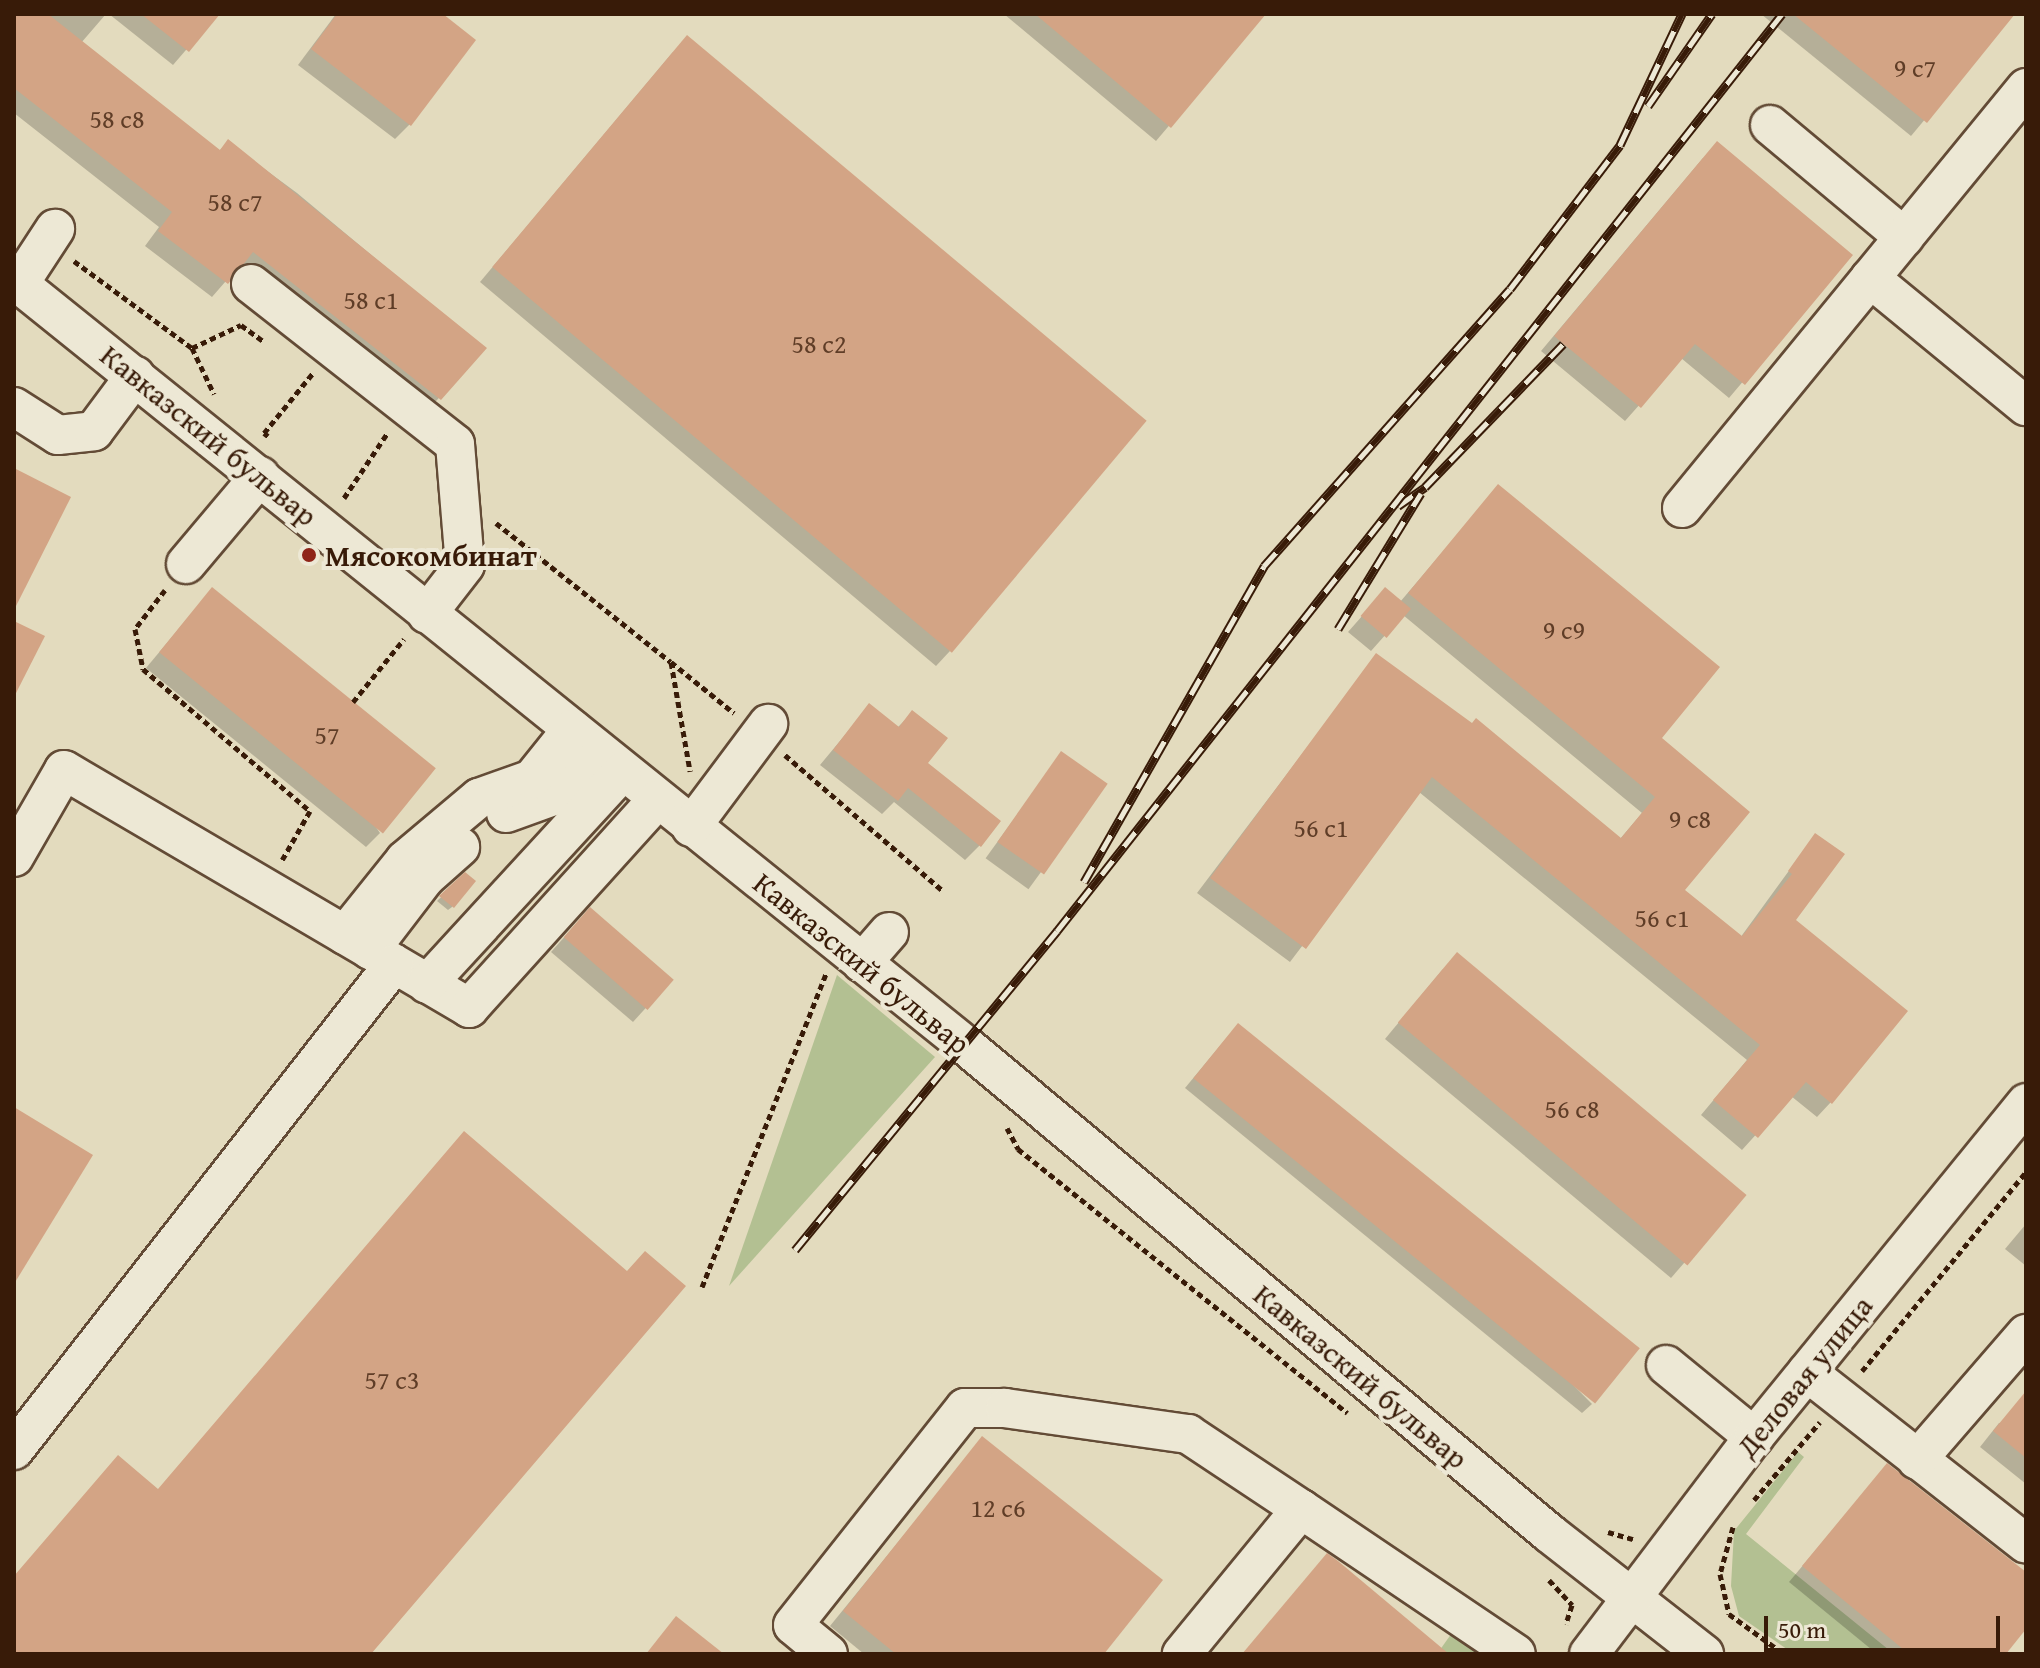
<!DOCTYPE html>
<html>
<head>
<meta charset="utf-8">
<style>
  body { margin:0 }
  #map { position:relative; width:2040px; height:1668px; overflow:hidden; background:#e3dbbe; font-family:"Gentium Book Plus",serif }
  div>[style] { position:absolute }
  .green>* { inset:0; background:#b3c092 }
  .shadow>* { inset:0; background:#0003; transform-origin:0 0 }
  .building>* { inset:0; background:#d3a485; transform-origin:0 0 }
  .path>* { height:5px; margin-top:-2.5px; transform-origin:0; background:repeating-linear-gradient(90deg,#381b08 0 6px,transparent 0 10px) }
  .roads { filter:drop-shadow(2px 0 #634b36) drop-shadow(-2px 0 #634b36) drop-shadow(0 2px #634b36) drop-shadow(0 -2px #634b36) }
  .minor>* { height:38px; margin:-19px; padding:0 19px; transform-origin:19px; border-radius:19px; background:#ede8d5 }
  .rail>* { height:9px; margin-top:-4.5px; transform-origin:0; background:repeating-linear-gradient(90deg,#ede8d5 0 18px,#381b08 0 36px); box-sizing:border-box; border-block:2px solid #381b08 }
  .dots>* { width:22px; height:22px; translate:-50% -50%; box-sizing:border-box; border:4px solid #ede8d5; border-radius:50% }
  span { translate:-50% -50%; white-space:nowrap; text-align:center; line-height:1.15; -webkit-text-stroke:8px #ede8d5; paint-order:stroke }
  .number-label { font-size:26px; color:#5f3d27 }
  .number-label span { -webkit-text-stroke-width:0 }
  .street-label { font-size:30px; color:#381b08 }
  .poi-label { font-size:30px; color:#381b08; font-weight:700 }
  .left { translate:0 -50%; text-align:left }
  .frame { position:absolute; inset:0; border:16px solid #381b08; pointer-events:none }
  .scale { position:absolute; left:1764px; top:1616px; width:236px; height:36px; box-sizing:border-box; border:4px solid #381b08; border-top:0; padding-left:10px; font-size:24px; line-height:28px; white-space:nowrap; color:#381b08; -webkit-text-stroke:6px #ede8d5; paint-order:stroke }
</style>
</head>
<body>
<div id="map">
  <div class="green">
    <div style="clip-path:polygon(837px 975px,935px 1057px,729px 1286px)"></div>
    <div style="clip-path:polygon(1798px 1452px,1804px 1457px,1746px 1534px,1894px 1654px,1794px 1654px,1739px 1616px,1731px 1586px,1734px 1531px)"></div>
    <div style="clip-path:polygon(1459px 1623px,1500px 1654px,1437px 1654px)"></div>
  </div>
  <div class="shadow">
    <div style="clip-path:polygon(14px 14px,106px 14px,81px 43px,219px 151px,228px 142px,297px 193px,484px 349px,425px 413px,239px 266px,212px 297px,145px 246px,159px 227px,14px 113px)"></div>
    <div style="clip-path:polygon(109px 14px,217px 14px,173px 65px)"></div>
    <div style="clip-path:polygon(336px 14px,439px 14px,410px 124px,395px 139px,298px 65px)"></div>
    <div style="clip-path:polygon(1004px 14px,1264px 14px,1156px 141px)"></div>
    <div style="clip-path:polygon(1761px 14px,2013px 14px,1911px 136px)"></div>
    <div style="clip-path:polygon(673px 52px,950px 651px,936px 666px,480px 282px)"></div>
    <div style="clip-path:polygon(1703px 158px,1850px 255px,1729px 398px,1681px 358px,1625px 421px,1541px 351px)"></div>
    <div style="clip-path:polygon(1498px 487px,1659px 738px,1682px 890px,1740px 938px,1815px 835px,1794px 920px,1831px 1102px,1817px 1117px,1791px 1096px,1742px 1150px,1701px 1115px,1747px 1060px,1419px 792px,1290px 962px,1197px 893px,1377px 655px,1620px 839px,1642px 813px,1403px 615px,1371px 651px,1348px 632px,1385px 590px,1400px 602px)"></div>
    <div style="clip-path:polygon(212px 589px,380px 833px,366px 847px,146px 668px)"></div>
    <div style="clip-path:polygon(869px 706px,897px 728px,912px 713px,925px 763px,980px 845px,965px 860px,894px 802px,882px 814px,820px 765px)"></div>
    <div style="left:1062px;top:753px;width:53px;height:130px;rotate:36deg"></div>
    <div style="clip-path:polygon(465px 875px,452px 907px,448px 910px,437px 901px)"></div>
    <div style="clip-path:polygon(576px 924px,672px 979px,633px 1022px,551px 952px)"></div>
    <div style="clip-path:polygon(1443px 969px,1744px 1194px,1671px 1278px,1385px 1039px)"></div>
    <div style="clip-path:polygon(1229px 1035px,1592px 1404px,1582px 1413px,1185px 1088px)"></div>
    <div style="clip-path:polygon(2026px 1224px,2026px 1266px,2005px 1249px)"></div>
    <div style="clip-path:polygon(2026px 1419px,2026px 1484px,1980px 1447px,1999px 1423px)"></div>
    <div style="clip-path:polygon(982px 1439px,1101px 1654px,864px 1654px,830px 1626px)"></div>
    <div style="clip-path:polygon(1887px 1465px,2026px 1576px,2026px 1626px,2003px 1654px,1877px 1654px,1789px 1582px)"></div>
  </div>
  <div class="building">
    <div style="clip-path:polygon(14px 14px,48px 14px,220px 150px,228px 139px,487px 348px,441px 400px,253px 252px,228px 284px,158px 231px,172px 212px,14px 88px)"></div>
    <div style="clip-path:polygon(141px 14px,220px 14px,189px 52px)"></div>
    <div style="clip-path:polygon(337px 14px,443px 14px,476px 40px,411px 126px,311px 49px)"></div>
    <div style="clip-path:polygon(1035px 14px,1266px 14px,1171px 128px)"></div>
    <div style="clip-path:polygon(1793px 14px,2015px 14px,1927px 123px)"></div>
    <div style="left:687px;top:35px;width:600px;height:303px;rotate:40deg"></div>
    <div style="clip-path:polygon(1717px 141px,1853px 255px,1745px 385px,1695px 344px,1641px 408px,1554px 336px)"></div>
    <div style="clip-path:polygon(14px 468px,71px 497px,14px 610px)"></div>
    <div style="clip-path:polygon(1498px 484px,1720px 667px,1662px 738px,1750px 812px,1685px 890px,1742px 936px,1792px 874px,1788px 871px,1815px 833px,1845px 854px,1796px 920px,1908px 1011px,1832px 1104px,1806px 1082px,1758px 1138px,1713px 1100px,1760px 1045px,1432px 777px,1306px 949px,1210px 878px,1376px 653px,1472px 723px,1476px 718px,1621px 838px,1655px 797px,1408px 593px)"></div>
    <div style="left:212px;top:587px;width:288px;height:84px;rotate:39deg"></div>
    <div style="left:1385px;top:587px;width:34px;height:38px;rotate:40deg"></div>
    <div style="clip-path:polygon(14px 621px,45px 636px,14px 697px)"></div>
    <div style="clip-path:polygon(869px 703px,899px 727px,912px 710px,948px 738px,928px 763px,1001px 821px,981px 847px,908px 788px,898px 801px,833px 750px)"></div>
    <div style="left:1061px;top:751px;width:57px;height:111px;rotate:35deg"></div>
    <div style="clip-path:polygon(465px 872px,476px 881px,454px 908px,439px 896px)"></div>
    <div style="left:590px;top:907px;width:111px;height:40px;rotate:41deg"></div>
    <div style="left:1457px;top:952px;width:378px;height:92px;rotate:40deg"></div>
    <div style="left:1238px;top:1023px;width:517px;height:71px;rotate:39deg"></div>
    <div style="clip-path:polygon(14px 1107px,93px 1155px,14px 1284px)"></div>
    <div style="clip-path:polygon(464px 1131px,627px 1271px,645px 1251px,686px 1286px,371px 1654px,14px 1654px,14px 1576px,118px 1455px,158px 1489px)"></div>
    <div style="clip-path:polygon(2026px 1391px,2026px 1458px,1993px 1431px)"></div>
    <div style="clip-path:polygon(982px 1436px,1163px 1580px,1104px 1654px,896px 1654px,843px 1611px)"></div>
    <div style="clip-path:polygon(1887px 1463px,2026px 1572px,2026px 1629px,2006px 1654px,1909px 1654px,1802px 1566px)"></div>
    <div style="clip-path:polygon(1327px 1553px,1338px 1561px,1449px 1654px,1242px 1654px)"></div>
    <div style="clip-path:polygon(676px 1616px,724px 1654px,646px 1654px)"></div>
  </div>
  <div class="path">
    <div style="left:74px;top:261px;width:147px;rotate:36.4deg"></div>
    <div style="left:192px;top:348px;width:51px;rotate:64.4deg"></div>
    <div style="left:192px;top:348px;width:54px;rotate:-25.1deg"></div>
    <div style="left:241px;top:325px;width:29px;rotate:36deg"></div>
    <div style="left:268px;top:436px;width:5px;rotate:-143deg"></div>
    <div style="left:264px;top:433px;width:77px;rotate:-50.8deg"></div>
    <div style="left:344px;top:498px;width:79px;rotate:-56.3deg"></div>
    <div style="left:496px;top:523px;width:223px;rotate:38.5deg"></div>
    <div style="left:671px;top:662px;width:111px;rotate:80.1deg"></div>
    <div style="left:165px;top:590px;width:49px;rotate:127.6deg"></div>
    <div style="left:135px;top:629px;width:41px;rotate:78.7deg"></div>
    <div style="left:143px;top:669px;width:219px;rotate:40.4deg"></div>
    <div style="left:310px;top:811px;width:56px;rotate:119.7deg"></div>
    <div style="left:671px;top:662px;width:81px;rotate:39deg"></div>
    <div style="left:353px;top:702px;width:81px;rotate:-51deg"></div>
    <div style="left:785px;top:755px;width:207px;rotate:40.7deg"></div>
    <div style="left:1007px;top:1128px;width:24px;rotate:62deg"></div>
    <div style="left:1018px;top:1149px;width:422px;rotate:38.7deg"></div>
    <div style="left:702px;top:1287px;width:337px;rotate:-68.4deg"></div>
    <div style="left:1862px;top:1371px;width:258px;rotate:-50.5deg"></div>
    <div style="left:1754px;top:1500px;width:102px;rotate:-49.8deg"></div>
    <div style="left:1733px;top:1527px;width:49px;rotate:105.5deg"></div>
    <div style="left:1720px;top:1574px;width:41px;rotate:77.3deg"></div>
    <div style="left:1729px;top:1614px;width:68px;rotate:36deg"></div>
    <div style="left:1608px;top:1532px;width:26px;rotate:16deg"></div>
    <div style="left:1549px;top:1580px;width:34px;rotate:47deg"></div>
    <div style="left:1572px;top:1605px;width:20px;rotate:108deg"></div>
  </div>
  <div class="roads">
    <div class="minor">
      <div style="left:1770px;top:125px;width:175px;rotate:39.9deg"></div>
      <div style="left:1870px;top:278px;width:202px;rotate:39.4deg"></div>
      <div style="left:14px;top:280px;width:1221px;rotate:38.81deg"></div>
      <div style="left:965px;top:1045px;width:761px;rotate:39.88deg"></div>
      <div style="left:1549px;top:1533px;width:197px;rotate:38deg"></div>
      <div style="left:19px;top:284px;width:66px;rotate:-56.8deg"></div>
      <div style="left:251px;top:284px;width:259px;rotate:38.1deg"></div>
      <div style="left:455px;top:444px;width:121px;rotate:85.3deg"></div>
      <div style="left:465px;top:565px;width:62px;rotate:127.8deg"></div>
      <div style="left:14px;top:407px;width:52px;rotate:32.5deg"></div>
      <div style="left:58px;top:435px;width:36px;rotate:-6deg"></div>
      <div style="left:94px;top:431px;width:69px;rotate:-53.3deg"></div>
      <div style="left:1682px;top:508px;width:543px;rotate:-50.68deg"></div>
      <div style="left:186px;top:564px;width:115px;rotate:-49.9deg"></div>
      <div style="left:506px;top:813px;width:53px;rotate:-19.8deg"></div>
      <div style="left:556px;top:795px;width:60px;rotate:-50.4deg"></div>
      <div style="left:691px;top:827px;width:129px;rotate:-53.2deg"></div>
      <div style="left:14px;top:857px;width:100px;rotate:-60.1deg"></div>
      <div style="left:64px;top:770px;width:470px;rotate:30.4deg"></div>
      <div style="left:469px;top:1008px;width:280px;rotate:-47.9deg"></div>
      <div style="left:345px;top:935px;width:96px;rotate:-51.3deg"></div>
      <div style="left:405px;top:860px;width:97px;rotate:-40deg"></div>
      <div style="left:479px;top:798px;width:56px;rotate:-19.7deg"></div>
      <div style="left:532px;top:779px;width:64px;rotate:-51.3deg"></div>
      <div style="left:370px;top:950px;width:91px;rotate:-52.6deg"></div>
      <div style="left:425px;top:878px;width:47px;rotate:-41.5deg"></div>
      <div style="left:862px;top:963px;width:41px;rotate:-48.9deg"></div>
      <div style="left:427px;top:984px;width:288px;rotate:-47.4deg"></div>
      <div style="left:1666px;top:1365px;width:114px;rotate:39.3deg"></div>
      <div style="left:1807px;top:1372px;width:278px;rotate:38.1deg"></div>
      <div style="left:14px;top:1450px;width:617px;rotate:-51.98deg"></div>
      <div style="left:1917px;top:1460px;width:167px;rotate:-49.1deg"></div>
      <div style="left:1301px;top:1509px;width:259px;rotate:34deg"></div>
      <div style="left:828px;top:1654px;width:45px;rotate:-140.4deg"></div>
      <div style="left:793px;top:1625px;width:277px;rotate:-51.6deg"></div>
      <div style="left:965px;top:1408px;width:40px"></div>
      <div style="left:1005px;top:1408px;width:185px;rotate:8.1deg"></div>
      <div style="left:1188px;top:1434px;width:136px;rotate:33.6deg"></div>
      <div style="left:1301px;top:1509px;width:188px;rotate:129.4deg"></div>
      <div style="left:1589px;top:1654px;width:273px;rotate:-52.8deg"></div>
      <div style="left:1754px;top:1437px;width:431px;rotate:-50.8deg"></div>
    </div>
  </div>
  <div class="rail">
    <div style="left:1648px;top:106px;width:112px;rotate:-55.2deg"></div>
    <div style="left:1398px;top:506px;width:33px;rotate:-35deg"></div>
    <div style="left:1425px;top:487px;width:199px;rotate:-46deg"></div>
    <div style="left:1338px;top:629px;width:159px;rotate:-58.6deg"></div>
    <div style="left:1084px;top:882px;width:364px;rotate:-60.3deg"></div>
    <div style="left:1264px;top:566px;width:370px;rotate:-48.4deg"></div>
    <div style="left:1510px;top:289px;width:181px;rotate:-52.6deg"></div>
    <div style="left:1620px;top:145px;width:145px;rotate:-64.7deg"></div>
    <div style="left:795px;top:1250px;width:413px;rotate:-50.6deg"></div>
    <div style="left:1057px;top:931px;width:1169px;rotate:-51.67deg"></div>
  </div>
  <div class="dots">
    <div style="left:309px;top:555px;background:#8f2418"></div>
  </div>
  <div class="number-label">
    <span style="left:1915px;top:68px">9 с7</span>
    <span style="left:117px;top:119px">58 с8</span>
    <span style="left:235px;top:202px">58 с7</span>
    <span style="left:371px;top:300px">58 с1</span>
    <span style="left:819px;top:344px">58 с2</span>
    <span style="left:1564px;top:630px">9 с9</span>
    <span style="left:327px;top:735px">57</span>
    <span style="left:1690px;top:819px">9 с8</span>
    <span style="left:1321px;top:828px">56 с1</span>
    <span style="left:1662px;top:918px">56 с1</span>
    <span style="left:1572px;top:1109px">56 с8</span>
    <span style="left:392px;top:1380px">57 с3</span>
    <span style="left:998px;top:1508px">12 с6</span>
  </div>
  <div class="street-label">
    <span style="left:209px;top:435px;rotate:39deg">Кавказский бульвар</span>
    <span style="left:862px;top:963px;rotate:39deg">Кавказский бульвар</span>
    <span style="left:1361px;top:1376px;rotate:40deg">Кавказский бульвар</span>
    <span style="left:1804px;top:1376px;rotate:-51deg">Деловая улица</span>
  </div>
  <div class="poi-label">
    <span class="left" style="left:325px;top:555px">Мясокомбинат</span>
  </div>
  <div class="frame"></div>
  <div class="scale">50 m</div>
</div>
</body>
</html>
